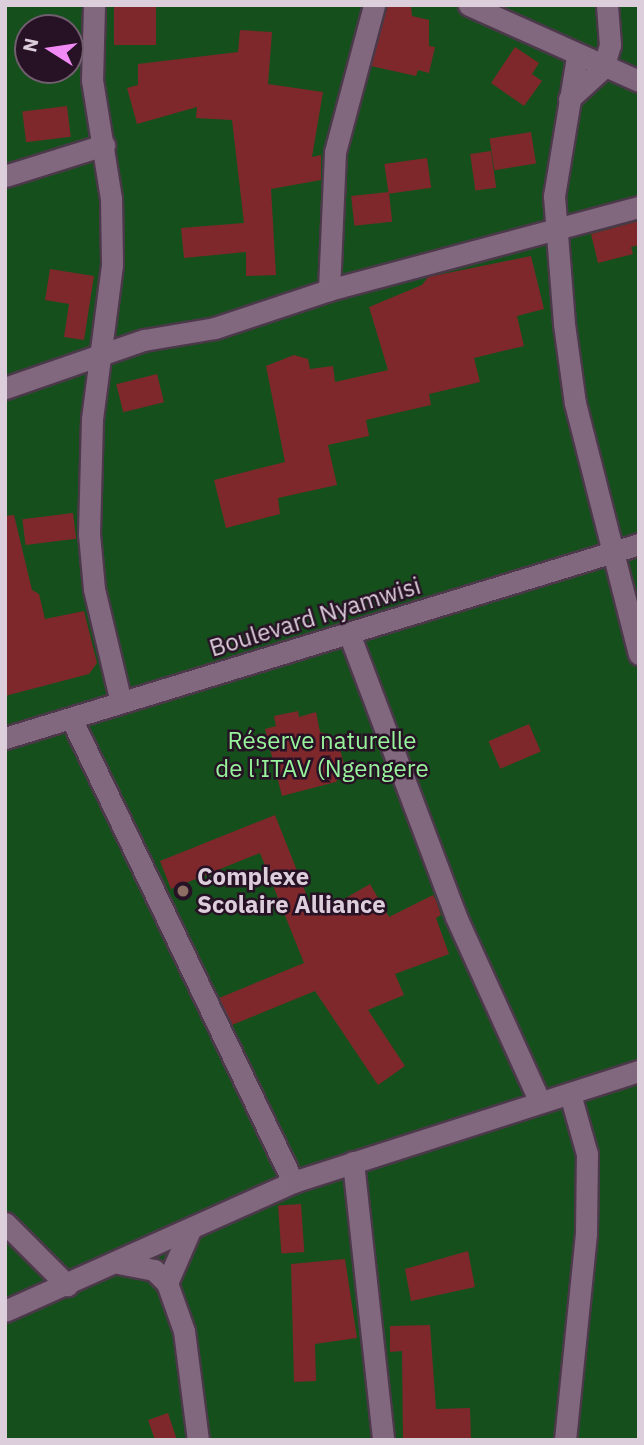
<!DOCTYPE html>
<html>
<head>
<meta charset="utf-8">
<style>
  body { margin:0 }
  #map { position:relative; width:644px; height:1445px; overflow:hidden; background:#311b2f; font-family:"IBM Plex Sans",sans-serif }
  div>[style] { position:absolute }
  .green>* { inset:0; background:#15501c }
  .building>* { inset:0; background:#7e282b; transform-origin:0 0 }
  .roads { filter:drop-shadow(2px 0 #4b394a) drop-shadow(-2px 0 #4b394a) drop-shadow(0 2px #4b394a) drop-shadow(0 -2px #4b394a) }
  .street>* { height:21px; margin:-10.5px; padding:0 10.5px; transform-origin:10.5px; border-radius:10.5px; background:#82687f }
  .secondary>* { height:21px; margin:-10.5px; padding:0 10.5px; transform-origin:10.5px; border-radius:10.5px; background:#82687f }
  .dots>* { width:19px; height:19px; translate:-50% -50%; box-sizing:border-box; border:4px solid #271225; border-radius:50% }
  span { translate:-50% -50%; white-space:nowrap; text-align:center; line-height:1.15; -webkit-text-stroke:5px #271225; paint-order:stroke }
  .street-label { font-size:24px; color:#ddcedb }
  .park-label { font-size:24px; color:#97f39b }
  .poi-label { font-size:24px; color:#ddcedb; font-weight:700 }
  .left { translate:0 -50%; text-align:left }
  .frame { position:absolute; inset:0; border:7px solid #ddcedb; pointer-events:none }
  .north { position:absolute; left:14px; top:14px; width:70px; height:70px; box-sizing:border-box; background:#271225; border:2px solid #705d6e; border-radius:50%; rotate:282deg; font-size:19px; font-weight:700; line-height:28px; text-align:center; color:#ddcedb }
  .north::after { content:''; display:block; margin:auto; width:24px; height:32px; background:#f18af4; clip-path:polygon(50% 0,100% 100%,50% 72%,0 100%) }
</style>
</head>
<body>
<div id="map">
  <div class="green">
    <div style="clip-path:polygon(evenodd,5px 5px,639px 5px,639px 1440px,5px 1440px,5px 5px,28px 28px,70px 28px,70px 70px,28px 70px,28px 28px)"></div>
  </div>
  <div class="building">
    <div style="left:114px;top:5px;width:42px;height:40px"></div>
    <div style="clip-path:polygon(388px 5px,411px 5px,412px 16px,429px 20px,429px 46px,435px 47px,429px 73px,418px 70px,416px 76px,371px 66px)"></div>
    <div style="clip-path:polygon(240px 30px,272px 32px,268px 84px,323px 92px,312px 157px,321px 155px,321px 180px,271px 189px,276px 275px,246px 276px,246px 252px,184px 258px,181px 228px,244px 223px,232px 120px,196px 118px,197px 107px,137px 124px,127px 88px,138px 85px,138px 64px,238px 52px)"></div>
    <div style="clip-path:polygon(515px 47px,539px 63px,532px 74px,542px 81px,524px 106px,491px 83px)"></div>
    <div style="left:67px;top:106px;width:31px;height:45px;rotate:83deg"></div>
    <div style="left:531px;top:132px;width:32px;height:42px;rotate:81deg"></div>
    <div style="left:491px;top:151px;width:37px;height:21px;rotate:82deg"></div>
    <div style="left:427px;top:158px;width:30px;height:43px;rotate:82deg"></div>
    <div style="left:389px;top:192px;width:30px;height:38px;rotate:84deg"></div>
    <div style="clip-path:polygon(639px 221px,639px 245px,631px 247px,633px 254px,598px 263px,591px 234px)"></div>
    <div style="clip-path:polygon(531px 256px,544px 309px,517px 316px,524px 346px,474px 358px,480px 382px,429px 394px,431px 405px,366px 420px,369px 436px,328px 445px,337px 485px,278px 498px,280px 514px,226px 528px,214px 480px,285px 462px,266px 366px,294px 355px,308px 359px,310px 369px,333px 366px,335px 382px,388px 370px,369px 307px,422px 285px,428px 277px)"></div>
    <div style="clip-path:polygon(50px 269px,94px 276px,84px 340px,64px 337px,69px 304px,45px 300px)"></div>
    <div style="left:157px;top:374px;width:29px;height:42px;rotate:76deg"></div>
    <div style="left:73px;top:513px;width:26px;height:51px;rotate:83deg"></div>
    <div style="clip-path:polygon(14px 515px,32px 590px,39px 594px,45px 619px,84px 611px,97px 663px,89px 674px,5px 696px,5px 516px)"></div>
    <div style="clip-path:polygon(298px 711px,299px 717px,316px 712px,320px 732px,337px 738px,345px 768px,336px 782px,282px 796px,265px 729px,276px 726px,274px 716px)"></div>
    <div style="left:529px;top:724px;width:30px;height:44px;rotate:67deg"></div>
    <div style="clip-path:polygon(275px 815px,315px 916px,370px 884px,389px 917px,433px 895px,436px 900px,441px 915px,436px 918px,449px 954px,395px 974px,404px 995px,368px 1010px,405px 1066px,378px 1085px,315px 991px,232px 1025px,219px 998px,304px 963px,260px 853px,171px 889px,160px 861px)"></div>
    <div style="left:301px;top:1204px;width:48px;height:23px;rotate:86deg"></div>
    <div style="clip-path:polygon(468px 1251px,475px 1287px,411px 1301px,405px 1269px)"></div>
    <div style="clip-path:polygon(345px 1259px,357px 1338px,315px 1344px,316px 1381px,294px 1382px,291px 1264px)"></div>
    <div style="clip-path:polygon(430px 1325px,436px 1409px,470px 1408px,471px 1440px,403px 1440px,402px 1351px,390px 1352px,390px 1326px)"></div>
    <div style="clip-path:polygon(168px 1413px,177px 1440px,155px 1440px,148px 1420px)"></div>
  </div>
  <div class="roads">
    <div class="street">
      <div style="left:94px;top:5px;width:75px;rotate:91.5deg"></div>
      <div style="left:92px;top:80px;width:120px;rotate:80.9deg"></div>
      <div style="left:111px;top:198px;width:67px;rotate:89.1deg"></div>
      <div style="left:112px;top:265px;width:155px;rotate:97.4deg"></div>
      <div style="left:92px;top:419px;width:115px;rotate:91.5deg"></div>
      <div style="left:89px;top:534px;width:55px;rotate:84.8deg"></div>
      <div style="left:94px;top:589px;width:116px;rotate:76.6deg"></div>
      <div style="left:469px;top:5px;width:186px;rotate:24.1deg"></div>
      <div style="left:577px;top:57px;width:141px;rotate:99.4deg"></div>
      <div style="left:554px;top:196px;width:128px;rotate:85.5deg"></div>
      <div style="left:564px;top:324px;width:80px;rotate:82.1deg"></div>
      <div style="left:575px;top:403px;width:259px;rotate:75.7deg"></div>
      <div style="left:569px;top:99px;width:46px;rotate:-42.4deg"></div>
      <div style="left:603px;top:68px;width:24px;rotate:-73deg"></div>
      <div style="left:610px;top:45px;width:40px;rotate:-94.3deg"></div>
      <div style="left:5px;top:176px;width:104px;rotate:-17.4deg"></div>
      <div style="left:329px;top:290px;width:138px;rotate:-87.5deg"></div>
      <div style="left:335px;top:152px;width:152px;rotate:-75.1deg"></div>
      <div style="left:5px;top:388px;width:147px;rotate:-19.1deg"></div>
      <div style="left:144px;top:340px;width:72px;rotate:-9.6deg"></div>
      <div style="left:215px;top:328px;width:120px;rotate:-18.4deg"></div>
      <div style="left:329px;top:290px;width:321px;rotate:-15deg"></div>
      <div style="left:350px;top:636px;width:300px;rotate:69.3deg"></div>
      <div style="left:456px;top:917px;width:203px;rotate:65.6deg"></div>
      <div style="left:71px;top:718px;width:514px;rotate:64.43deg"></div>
      <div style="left:353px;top:1162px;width:280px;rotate:83.8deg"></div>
      <div style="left:5px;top:1223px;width:88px;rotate:45deg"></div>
      <div style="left:118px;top:1263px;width:37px;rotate:11deg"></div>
      <div style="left:154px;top:1270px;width:18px;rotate:45deg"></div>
      <div style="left:167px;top:1283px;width:51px;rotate:70.5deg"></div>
      <div style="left:184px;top:1331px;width:110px;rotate:82.7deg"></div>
      <div style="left:167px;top:1283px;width:58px;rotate:-66.5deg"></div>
      <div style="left:5px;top:1311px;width:316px;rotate:-24.1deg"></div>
      <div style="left:293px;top:1182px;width:363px;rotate:-17.8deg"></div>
      <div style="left:565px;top:1440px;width:208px;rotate:-84.2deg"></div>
      <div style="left:586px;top:1233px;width:79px;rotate:-89.3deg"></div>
      <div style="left:587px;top:1154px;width:62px;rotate:-105.8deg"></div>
    </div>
    <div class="secondary">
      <div style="left:5px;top:738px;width:663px;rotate:-17.01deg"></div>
    </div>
  </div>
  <div class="dots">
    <div style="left:183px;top:891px;background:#8d6e63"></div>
  </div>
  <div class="street-label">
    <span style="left:315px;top:617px;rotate:-17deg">Boulevard Nyamwisi</span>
  </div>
  <div class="park-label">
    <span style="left:322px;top:755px">Réserve naturelle<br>de l'ITAV (Ngengere</span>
  </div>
  <div class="poi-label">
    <span class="left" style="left:197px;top:891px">Complexe<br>Scolaire Alliance</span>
  </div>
  <div class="frame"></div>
  <div class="north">N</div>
</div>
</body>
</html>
